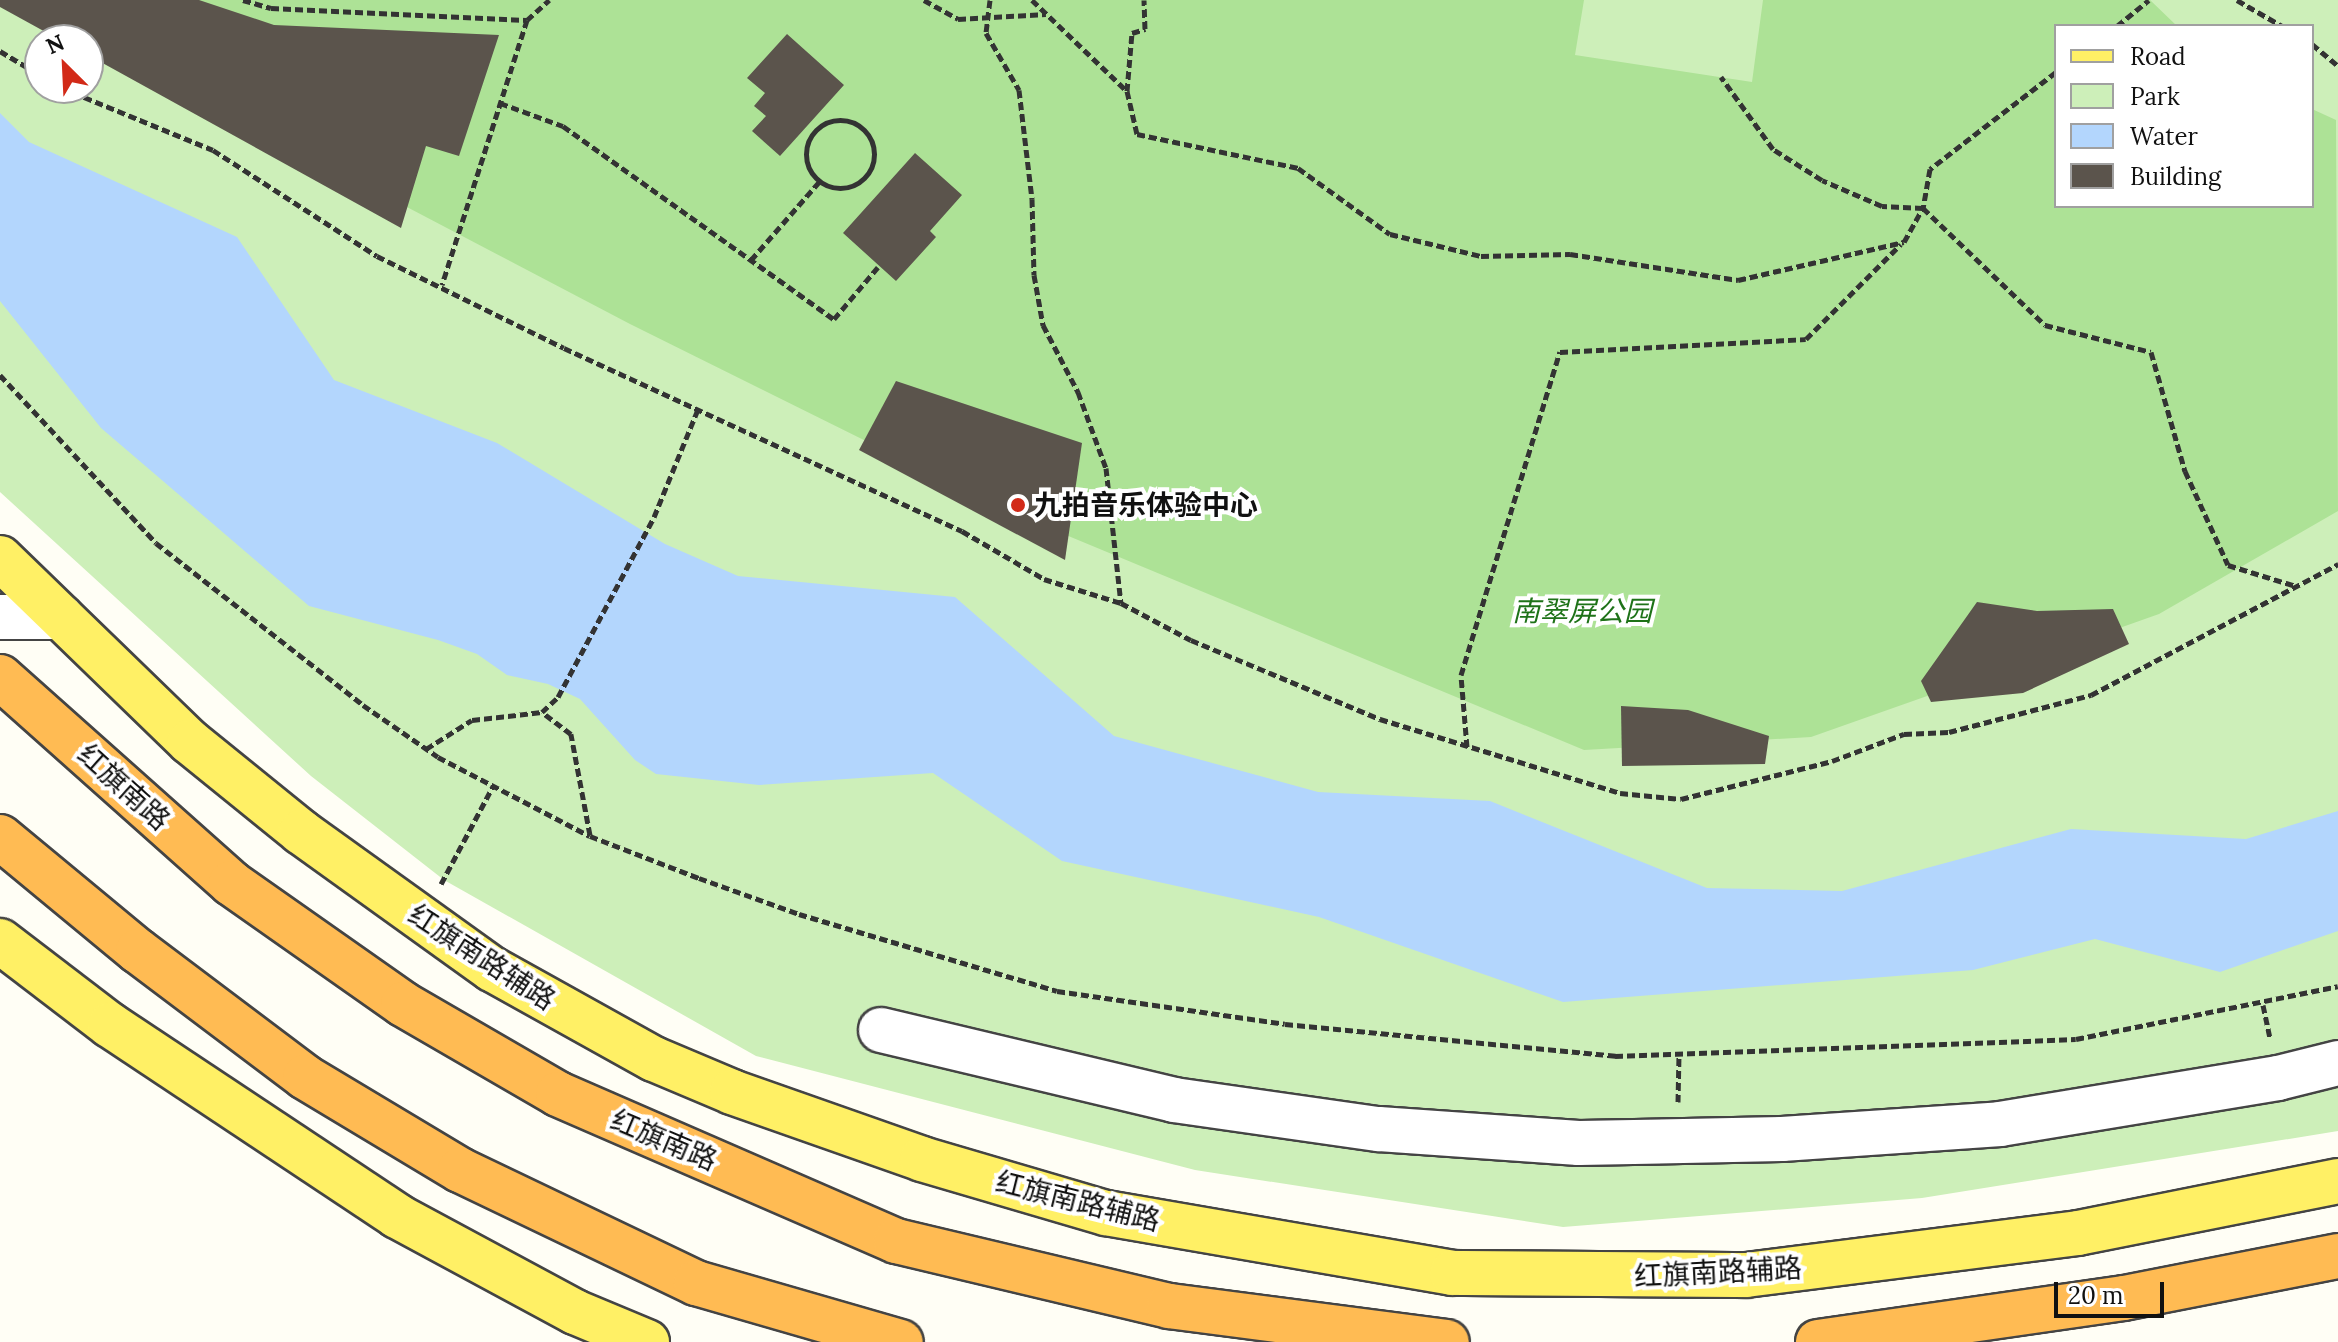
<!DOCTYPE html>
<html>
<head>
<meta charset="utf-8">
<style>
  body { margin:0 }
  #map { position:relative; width:2338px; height:1342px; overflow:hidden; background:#fffef5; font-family:Lora,"Noto Sans SC",serif }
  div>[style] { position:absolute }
  .green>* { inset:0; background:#cdefb9 }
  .forest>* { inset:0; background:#ade296 }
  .water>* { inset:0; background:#b3d6fd }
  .building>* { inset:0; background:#5b544c }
  .path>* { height:5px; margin-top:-2.5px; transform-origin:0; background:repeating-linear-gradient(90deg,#333 0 8px,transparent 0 12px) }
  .path>.ring { margin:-2.5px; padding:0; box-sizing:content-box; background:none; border:5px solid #333; border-radius:50% }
  .roads { filter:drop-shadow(2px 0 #444) drop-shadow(-2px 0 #444) drop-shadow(0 2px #444) drop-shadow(0 -2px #444) }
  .minor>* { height:44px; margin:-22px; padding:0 22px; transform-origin:22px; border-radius:22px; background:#fff }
  .major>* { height:44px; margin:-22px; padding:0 22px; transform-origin:22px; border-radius:22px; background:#fff065 }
  .highway>* { height:44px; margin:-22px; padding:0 22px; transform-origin:22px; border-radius:22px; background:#ffbb53 }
  .dots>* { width:22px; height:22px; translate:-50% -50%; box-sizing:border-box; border:4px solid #fff; border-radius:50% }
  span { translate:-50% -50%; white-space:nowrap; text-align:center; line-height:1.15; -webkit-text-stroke:8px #fff; paint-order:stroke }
  .poi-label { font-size:28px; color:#111; font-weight:700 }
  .left { translate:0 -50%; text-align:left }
  .park-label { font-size:28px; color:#1e7218; font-style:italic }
  .street-label { font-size:28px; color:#111 }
  .legend { position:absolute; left:2054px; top:24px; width:260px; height:184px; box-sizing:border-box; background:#fff; border:2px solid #a0a0a0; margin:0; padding:10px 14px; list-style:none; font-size:24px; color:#111 }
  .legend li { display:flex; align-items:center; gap:16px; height:40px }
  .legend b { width:40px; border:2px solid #a0a0a0 }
  .north { position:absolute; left:24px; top:24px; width:80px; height:80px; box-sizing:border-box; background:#fff; border:2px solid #a0a0a0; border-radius:50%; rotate:336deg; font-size:22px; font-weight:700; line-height:32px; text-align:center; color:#111 }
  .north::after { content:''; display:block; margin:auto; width:28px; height:36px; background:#d22a18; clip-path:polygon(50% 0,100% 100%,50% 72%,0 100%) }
  .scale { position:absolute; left:2054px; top:1282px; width:110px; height:36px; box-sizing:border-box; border:4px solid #111; border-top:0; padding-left:10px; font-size:24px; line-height:28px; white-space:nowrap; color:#111; -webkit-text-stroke:6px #fff; paint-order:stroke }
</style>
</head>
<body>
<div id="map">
  <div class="green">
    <div style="clip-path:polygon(evenodd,0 0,2338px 0,2338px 1131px,1922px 1198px,1563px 1227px,1195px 1170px,756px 1056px,444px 880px,311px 776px,0 492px,0 0,2056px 26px,2312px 26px,2312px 206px,2056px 206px,2056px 26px,0 0,40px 40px,88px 40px,88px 88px,40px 88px,40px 40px)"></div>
  </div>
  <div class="forest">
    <div style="clip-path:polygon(35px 0,1584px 0,1575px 55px,1752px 82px,1763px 0,2150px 0,2177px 26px,2056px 26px,2056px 206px,2312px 206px,2312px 109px,2336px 120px,2338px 511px,2159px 614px,1811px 737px,1584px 750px,1001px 508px,630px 324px,302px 152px)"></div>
  </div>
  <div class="water">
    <div style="clip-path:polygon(0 113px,29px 142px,237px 237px,334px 380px,497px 443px,665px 544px,738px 576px,955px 597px,1114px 736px,1318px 792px,1490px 801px,1707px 888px,1842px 891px,2071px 829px,2246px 839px,2338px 811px,2338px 931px,2220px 972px,2095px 939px,1973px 970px,1563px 1002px,1319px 917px,1062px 861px,933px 773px,759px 785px,656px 774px,635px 760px,580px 699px,548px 684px,507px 675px,477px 654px,438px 640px,309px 606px,101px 428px,0 301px)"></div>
  </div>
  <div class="building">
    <div style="clip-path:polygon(0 0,199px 0,274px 25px,499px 35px,459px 156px,426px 146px,401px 228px,88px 55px,88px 40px,60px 40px,0 7px)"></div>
    <div style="clip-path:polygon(787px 34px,844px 85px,780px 156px,752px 131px,766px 116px,754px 106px,765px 93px,747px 78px)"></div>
    <div style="clip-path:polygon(915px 153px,962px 195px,930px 231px,936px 237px,896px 281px,843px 233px)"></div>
    <div style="clip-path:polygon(896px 381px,1082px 443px,1065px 560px,859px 450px)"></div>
    <div style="clip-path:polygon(1977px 602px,2037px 611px,2113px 609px,2129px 644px,2023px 693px,1931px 702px,1921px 681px)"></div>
    <div style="clip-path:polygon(1621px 706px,1688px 710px,1769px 736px,1765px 764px,1622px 766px)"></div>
  </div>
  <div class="path">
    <div style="left:243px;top:0;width:29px;rotate:16deg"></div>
    <div style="left:271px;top:8px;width:256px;rotate:2.7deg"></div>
    <div style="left:527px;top:20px;width:278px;rotate:107.8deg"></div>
    <div style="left:924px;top:0;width:39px;rotate:29deg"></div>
    <div style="left:958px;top:19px;width:88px;rotate:-3.3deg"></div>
    <div style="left:990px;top:0;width:33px;rotate:97deg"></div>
    <div style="left:986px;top:33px;width:66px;rotate:59.9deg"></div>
    <div style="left:1019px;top:90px;width:110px;rotate:83.2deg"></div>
    <div style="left:1032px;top:199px;width:76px;rotate:88.5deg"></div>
    <div style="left:1034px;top:275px;width:51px;rotate:79.8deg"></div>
    <div style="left:1043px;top:325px;width:76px;rotate:62.4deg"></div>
    <div style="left:1078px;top:392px;width:81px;rotate:69.8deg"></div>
    <div style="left:1106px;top:468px;width:136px;rotate:83.7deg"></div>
    <div style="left:1032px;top:0;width:132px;rotate:43.8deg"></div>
    <div style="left:1127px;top:91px;width:58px;rotate:-85.1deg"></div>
    <div style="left:1132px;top:33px;width:14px;rotate:-17deg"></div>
    <div style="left:1145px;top:29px;width:29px;rotate:-92deg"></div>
    <div style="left:2237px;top:0;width:52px;rotate:30deg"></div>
    <div style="left:527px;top:20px;width:30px;rotate:-42deg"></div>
    <div style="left:2117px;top:26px;width:41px;rotate:-39.1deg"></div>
    <div style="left:2312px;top:44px;width:34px;rotate:40deg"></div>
    <div style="left:0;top:51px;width:47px;rotate:31deg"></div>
    <div style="left:2056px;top:72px;width:159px;rotate:142.4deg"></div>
    <div style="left:1930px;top:169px;width:40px;rotate:100deg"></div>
    <div style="left:1923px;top:208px;width:169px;rotate:43.8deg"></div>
    <div style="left:2045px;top:325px;width:109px;rotate:14.3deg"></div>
    <div style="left:2151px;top:352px;width:124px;rotate:74.1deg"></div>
    <div style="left:2185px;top:471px;width:103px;rotate:65.4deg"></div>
    <div style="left:2228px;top:565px;width:71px;rotate:17.2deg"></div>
    <div style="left:62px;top:88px;width:163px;rotate:22.3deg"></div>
    <div style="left:213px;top:150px;width:195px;rotate:32.9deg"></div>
    <div style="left:377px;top:256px;width:208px;rotate:26.2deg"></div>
    <div style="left:564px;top:348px;width:438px;rotate:24.7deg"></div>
    <div style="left:962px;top:531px;width:95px;rotate:30.3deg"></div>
    <div style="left:1044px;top:579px;width:81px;rotate:17.3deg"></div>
    <div style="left:1121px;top:603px;width:79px;rotate:27.9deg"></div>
    <div style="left:1191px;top:640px;width:205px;rotate:22.7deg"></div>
    <div style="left:1380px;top:719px;width:251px;rotate:17.1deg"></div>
    <div style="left:1620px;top:793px;width:61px;rotate:5.6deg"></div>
    <div style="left:1681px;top:799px;width:156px;rotate:-14.1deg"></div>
    <div style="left:1832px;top:761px;width:77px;rotate:-20.6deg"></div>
    <div style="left:1904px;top:734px;width:45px;rotate:-2.5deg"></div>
    <div style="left:1949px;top:732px;width:147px;rotate:-14.6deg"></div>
    <div style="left:2091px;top:695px;width:280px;rotate:-27.9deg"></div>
    <div style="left:1127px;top:91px;width:44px;rotate:76.9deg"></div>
    <div style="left:1137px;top:134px;width:165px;rotate:11.9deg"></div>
    <div style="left:1298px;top:168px;width:113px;rotate:35.7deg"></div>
    <div style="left:1390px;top:234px;width:94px;rotate:13.6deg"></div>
    <div style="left:1481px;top:256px;width:89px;rotate:-1.3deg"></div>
    <div style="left:1570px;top:254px;width:170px;rotate:8.8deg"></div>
    <div style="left:1738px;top:280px;width:170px;rotate:-12.9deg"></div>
    <div style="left:1904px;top:242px;width:39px;rotate:-61deg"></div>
    <div style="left:1923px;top:208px;width:41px;rotate:-177.2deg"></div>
    <div style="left:1882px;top:206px;width:65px;rotate:-156.6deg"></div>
    <div style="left:1822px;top:180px;width:58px;rotate:-147.7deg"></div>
    <div style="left:1773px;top:149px;width:89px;rotate:-125.8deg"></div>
    <div style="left:500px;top:103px;width:67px;rotate:20.1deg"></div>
    <div style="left:563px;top:126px;width:333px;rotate:35.5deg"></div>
    <div style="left:834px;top:319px;width:68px;rotate:-49.8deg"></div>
    <div class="ring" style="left:806px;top:120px;width:63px;height:63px"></div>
    <div style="left:751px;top:260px;width:105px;rotate:-48.9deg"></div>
    <div style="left:0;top:375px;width:229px;rotate:47.1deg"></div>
    <div style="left:156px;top:543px;width:263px;rotate:38deg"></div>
    <div style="left:363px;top:705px;width:91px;rotate:34.7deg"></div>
    <div style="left:438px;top:757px;width:171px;rotate:27.5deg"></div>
    <div style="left:590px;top:836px;width:117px;rotate:21.1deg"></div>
    <div style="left:699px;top:878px;width:106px;rotate:19.8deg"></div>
    <div style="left:799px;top:914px;width:269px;rotate:16.6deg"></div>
    <div style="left:1057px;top:991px;width:230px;rotate:8.2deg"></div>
    <div style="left:1285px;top:1024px;width:332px;rotate:5.5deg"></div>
    <div style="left:1615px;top:1056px;width:461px;rotate:-2.1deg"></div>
    <div style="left:2076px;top:1039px;width:267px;rotate:-11.4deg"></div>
    <div style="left:1467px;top:747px;width:72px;rotate:-94.8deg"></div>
    <div style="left:1461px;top:675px;width:338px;rotate:-73deg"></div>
    <div style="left:1560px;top:352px;width:246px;rotate:-3deg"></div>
    <div style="left:1806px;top:339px;width:134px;rotate:-45deg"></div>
    <div style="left:426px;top:749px;width:54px;rotate:-32.2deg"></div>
    <div style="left:472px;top:720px;width:70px;rotate:-6.5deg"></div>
    <div style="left:590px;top:835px;width:103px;rotate:-100.7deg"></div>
    <div style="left:571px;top:734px;width:36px;rotate:-143deg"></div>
    <div style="left:542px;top:712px;width:22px;rotate:-43deg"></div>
    <div style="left:558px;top:697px;width:204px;rotate:-61.9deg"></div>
    <div style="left:654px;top:517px;width:119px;rotate:-67.8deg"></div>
    <div style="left:441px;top:884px;width:111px;rotate:-62deg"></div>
    <div style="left:2263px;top:1005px;width:35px;rotate:78deg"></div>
    <div style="left:1678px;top:1102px;width:47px;rotate:-88.8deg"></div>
  </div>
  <div class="roads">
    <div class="minor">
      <div style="left:0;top:617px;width:61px"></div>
      <div style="left:881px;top:1030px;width:301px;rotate:13.4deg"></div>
      <div style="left:1174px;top:1100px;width:207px;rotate:8.1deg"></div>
      <div style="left:1379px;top:1129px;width:200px;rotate:4deg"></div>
      <div style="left:1579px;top:1143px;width:203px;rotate:-1.1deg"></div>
      <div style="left:1782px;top:1139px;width:219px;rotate:-3.9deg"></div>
      <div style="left:2000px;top:1124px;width:282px;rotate:-9.4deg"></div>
      <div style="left:2278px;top:1078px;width:62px;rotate:-14deg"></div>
    </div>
    <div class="major">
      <div style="left:0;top:558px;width:264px;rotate:44.1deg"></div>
      <div style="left:190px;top:742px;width:143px;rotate:39deg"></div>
      <div style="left:301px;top:832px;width:235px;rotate:35.7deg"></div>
      <div style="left:492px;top:969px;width:185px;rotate:29.1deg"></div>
      <div style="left:654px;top:1059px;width:85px;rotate:22.9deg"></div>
      <div style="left:732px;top:1092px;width:201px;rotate:19.4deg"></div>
      <div style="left:922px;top:1159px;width:192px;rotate:16.4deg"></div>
      <div style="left:1106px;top:1213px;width:351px;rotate:9.8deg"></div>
      <div style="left:1452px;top:1273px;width:294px;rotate:0.4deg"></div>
      <div style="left:1746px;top:1275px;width:335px;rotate:-7.2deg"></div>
      <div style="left:2078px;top:1233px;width:265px;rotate:-11.3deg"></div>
      <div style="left:0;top:941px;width:138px;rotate:37.4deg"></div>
      <div style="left:110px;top:1025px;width:345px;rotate:33.6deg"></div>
      <div style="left:397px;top:1216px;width:202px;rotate:28.3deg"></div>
      <div style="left:575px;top:1312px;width:78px;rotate:22.6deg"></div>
    </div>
    <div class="highway">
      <div style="left:0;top:677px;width:310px;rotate:41.7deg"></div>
      <div style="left:231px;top:883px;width:210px;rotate:35.1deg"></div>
      <div style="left:403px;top:1004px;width:179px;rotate:30.1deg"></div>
      <div style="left:558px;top:1094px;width:369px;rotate:23.5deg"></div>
      <div style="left:896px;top:1241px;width:281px;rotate:13.4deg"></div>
      <div style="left:1169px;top:1306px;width:280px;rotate:7.4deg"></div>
      <div style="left:0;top:837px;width:179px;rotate:39.6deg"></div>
      <div style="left:138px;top:951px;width:209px;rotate:37deg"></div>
      <div style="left:305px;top:1077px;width:181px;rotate:31deg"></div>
      <div style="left:460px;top:1170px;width:262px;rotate:25.6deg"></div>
      <div style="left:696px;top:1283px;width:213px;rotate:16.1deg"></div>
      <div style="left:1818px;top:1342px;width:309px;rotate:-8.2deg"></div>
      <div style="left:2124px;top:1298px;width:218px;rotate:-11.1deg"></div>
    </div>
  </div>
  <div class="dots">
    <div style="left:1018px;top:505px;background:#d22a18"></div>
  </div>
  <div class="poi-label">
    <span class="left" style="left:1034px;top:505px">九拍音乐体验中心</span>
  </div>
  <div class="park-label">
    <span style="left:1582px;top:611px">南翠屏公园</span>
  </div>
  <div class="street-label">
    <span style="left:124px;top:787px;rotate:42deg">红旗南路</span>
    <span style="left:482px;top:957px;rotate:33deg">红旗南路辅路</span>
    <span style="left:664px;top:1140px;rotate:23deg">红旗南路</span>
    <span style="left:1078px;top:1201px;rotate:14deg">红旗南路辅路</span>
    <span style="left:1718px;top:1272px;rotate:-3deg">红旗南路辅路</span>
  </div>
  <ul class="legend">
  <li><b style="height:10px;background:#fff065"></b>Road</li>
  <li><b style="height:22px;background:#cdefb9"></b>Park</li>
  <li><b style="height:22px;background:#b3d6fd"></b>Water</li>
  <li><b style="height:22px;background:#5b544c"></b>Building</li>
  </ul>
  <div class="north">N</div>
  <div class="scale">20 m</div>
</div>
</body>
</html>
